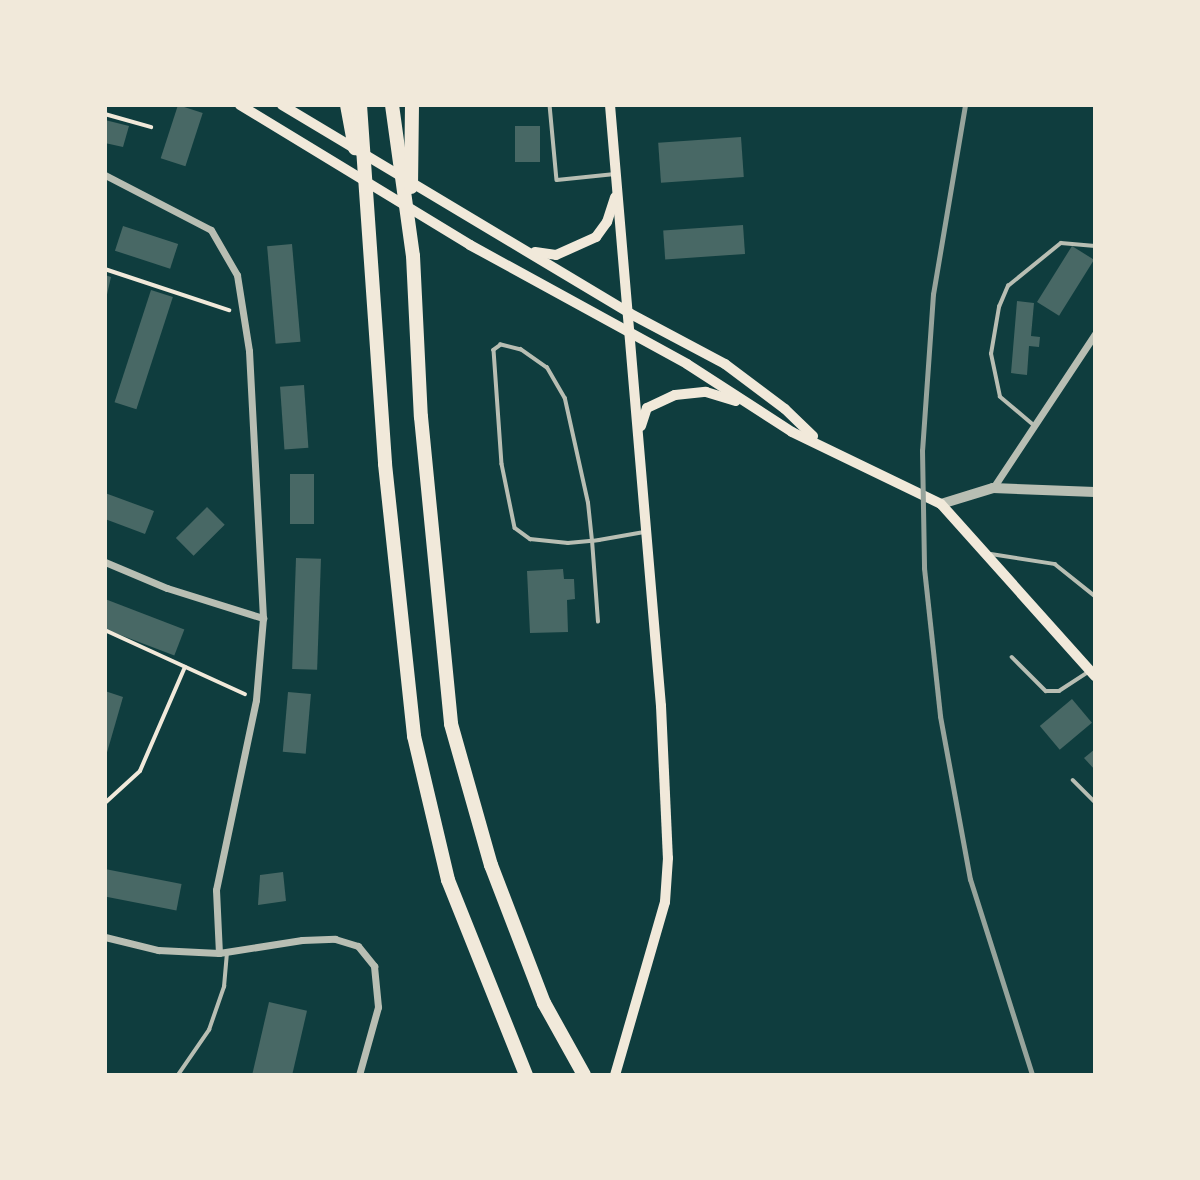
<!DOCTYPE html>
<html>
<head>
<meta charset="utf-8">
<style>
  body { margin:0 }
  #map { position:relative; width:1200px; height:1180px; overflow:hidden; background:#0f3d3e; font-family:Spectral,serif }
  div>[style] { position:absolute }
  .building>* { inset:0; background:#486865; transform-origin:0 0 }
  .path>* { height:3.5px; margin:-1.75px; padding:0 1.75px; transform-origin:1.75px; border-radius:1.75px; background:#f1e9da }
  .service>* { height:3.5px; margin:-1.75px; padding:0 1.75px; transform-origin:1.75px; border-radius:1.75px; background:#b8beb3 }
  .minor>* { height:7px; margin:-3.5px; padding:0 3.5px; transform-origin:3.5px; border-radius:3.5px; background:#b8beb3 }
  .tertiary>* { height:10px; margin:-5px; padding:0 5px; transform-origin:5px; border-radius:5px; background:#b8beb3 }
  .secondary>* { height:10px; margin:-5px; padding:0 5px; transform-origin:5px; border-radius:5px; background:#f1e9da }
  .motorway>* { height:14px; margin:-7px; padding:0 7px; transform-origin:7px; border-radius:7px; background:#f1e9da }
  .rail>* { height:5px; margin:-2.5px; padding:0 2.5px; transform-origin:2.5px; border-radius:2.5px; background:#97a49c }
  span { translate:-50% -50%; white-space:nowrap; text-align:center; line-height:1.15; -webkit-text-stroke:5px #f1e9da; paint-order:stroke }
  .frame { position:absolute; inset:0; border:107px solid #f1e9da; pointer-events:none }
</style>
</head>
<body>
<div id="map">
  <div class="building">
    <div style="left:178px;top:105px;width:26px;height:56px;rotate:18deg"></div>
    <div style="clip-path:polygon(105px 120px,129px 126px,123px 147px,105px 143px)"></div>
    <div style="left:515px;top:126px;width:25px;height:36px"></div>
    <div style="left:741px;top:137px;width:40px;height:83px;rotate:86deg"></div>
    <div style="left:743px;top:225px;width:29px;height:80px;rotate:86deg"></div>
    <div style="left:123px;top:226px;width:58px;height:26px;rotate:18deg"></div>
    <div style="left:292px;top:244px;width:98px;height:25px;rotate:85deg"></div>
    <div style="left:1072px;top:246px;width:26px;height:66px;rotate:32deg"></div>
    <div style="clip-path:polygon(105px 275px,111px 277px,106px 299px,105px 299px)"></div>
    <div style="left:151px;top:290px;width:23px;height:118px;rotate:18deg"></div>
    <div style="clip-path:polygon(1017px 301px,1034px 303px,1031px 336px,1040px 337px,1039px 347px,1029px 346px,1027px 375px,1011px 373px)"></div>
    <div style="left:304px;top:385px;width:63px;height:24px;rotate:86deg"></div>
    <div style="left:290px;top:474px;width:24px;height:50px"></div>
    <div style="clip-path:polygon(105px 493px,154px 511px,145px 534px,105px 519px)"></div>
    <div style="left:207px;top:507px;width:25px;height:44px;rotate:45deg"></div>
    <div style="left:296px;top:558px;width:25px;height:111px;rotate:2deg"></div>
    <div style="clip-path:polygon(563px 569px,564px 579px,574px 579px,575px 599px,567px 600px,568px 632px,530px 633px,527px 571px)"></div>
    <div style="left:105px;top:599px;width:85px;height:28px;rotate:21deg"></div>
    <div style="clip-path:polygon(105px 691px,123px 697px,106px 756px,105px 756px)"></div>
    <div style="left:288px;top:692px;width:23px;height:60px;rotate:5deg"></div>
    <div style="left:1072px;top:699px;width:31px;height:42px;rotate:50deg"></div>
    <div style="clip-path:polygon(1095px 749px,1095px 770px,1084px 758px)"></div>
    <div style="left:105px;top:869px;width:78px;height:27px;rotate:11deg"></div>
    <div style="clip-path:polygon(283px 872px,286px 901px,258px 905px,260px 875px)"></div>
    <div style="left:269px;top:1002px;width:39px;height:75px;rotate:13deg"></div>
  </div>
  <div class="path">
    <div style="left:105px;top:114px;width:48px;rotate:15.8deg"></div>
    <div style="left:105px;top:269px;width:131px;rotate:18.3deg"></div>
    <div style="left:105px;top:630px;width:154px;rotate:24.6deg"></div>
    <div style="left:105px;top:803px;width:47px;rotate:-42.4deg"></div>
    <div style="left:140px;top:771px;width:113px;rotate:-66.6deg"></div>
  </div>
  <div class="service">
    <div style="left:550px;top:105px;width:75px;rotate:84.7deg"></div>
    <div style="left:557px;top:180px;width:58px;rotate:-5.9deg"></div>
    <div style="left:1033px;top:425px;width:43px;rotate:-139.7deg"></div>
    <div style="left:1000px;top:397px;width:44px;rotate:-101.8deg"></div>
    <div style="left:991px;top:354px;width:48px;rotate:-80.3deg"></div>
    <div style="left:999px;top:307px;width:23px;rotate:-67deg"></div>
    <div style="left:1008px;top:286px;width:68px;rotate:-39.1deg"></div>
    <div style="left:1061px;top:243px;width:34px;rotate:5deg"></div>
    <div style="left:991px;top:554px;width:65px;rotate:8.9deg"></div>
    <div style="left:1055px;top:564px;width:51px;rotate:38.7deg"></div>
    <div style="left:598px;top:622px;width:81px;rotate:-94.2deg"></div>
    <div style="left:592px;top:541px;width:38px;rotate:-96deg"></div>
    <div style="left:588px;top:503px;width:107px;rotate:-102.5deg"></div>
    <div style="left:565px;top:399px;width:36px;rotate:-120deg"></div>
    <div style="left:547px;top:368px;width:32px;rotate:-145deg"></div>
    <div style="left:521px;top:350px;width:21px;rotate:-166deg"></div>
    <div style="left:501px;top:345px;width:9px;rotate:144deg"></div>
    <div style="left:494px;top:350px;width:114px;rotate:86deg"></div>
    <div style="left:502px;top:464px;width:65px;rotate:78.5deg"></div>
    <div style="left:515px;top:528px;width:19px;rotate:36deg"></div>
    <div style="left:530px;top:539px;width:38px;rotate:6deg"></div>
    <div style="left:568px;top:543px;width:24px;rotate:-5deg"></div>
    <div style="left:592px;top:541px;width:7px;rotate:-8deg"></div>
    <div style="left:599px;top:540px;width:47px;rotate:-9.9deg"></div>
    <div style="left:1012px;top:657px;width:48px;rotate:45deg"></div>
    <div style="left:1046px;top:691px;width:13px"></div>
    <div style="left:1059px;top:691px;width:35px;rotate:-33deg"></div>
    <div style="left:1073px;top:780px;width:31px;rotate:45deg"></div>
    <div style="left:178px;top:1075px;width:55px;rotate:-55.4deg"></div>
    <div style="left:209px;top:1030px;width:46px;rotate:-70.8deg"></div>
    <div style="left:224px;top:987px;width:33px;rotate:-85deg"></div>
  </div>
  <div class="minor">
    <div style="left:105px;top:175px;width:119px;rotate:27.4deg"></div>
    <div style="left:211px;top:230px;width:52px;rotate:60deg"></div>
    <div style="left:237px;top:275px;width:77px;rotate:81deg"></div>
    <div style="left:249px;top:351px;width:267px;rotate:87deg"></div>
    <div style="left:263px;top:618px;width:82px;rotate:94.9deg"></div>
    <div style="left:256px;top:700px;width:194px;rotate:101.9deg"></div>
    <div style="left:216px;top:890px;width:63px;rotate:87.3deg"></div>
    <div style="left:993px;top:488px;width:185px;rotate:-56.5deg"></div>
    <div style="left:105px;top:562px;width:67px;rotate:22.8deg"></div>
    <div style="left:167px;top:588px;width:101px;rotate:17.4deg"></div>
    <div style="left:105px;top:937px;width:55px;rotate:13.8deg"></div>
    <div style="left:158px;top:950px;width:61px;rotate:2.8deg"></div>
    <div style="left:219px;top:953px;width:84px;rotate:-8.9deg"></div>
    <div style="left:302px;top:940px;width:33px;rotate:-2deg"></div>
    <div style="left:335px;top:939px;width:24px;rotate:17deg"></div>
    <div style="left:358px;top:946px;width:26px;rotate:51deg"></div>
    <div style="left:374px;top:966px;width:41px;rotate:84.4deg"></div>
    <div style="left:378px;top:1007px;width:71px;rotate:105.6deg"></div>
  </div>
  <div class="tertiary">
    <div style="left:941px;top:504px;width:54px;rotate:-17.1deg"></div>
    <div style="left:993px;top:488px;width:102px;rotate:2.2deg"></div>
  </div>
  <div class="secondary">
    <div style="left:240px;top:105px;width:269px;rotate:31.3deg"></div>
    <div style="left:470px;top:245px;width:247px;rotate:28.7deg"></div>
    <div style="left:687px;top:364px;width:125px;rotate:32.9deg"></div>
    <div style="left:792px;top:432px;width:165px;rotate:25.8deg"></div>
    <div style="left:941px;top:504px;width:231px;rotate:48.2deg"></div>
    <div style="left:282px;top:105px;width:405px;rotate:30.9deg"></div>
    <div style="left:629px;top:313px;width:109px;rotate:28deg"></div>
    <div style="left:725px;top:364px;width:75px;rotate:36.9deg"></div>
    <div style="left:785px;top:409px;width:39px;rotate:44deg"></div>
    <div style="left:610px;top:105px;width:603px;rotate:85.15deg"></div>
    <div style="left:661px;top:706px;width:152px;rotate:87.4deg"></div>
    <div style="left:668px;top:858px;width:44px;rotate:93.9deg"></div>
    <div style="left:665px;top:902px;width:180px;rotate:106.1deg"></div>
    <div style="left:535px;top:252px;width:21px;rotate:8deg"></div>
    <div style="left:556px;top:255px;width:44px;rotate:-24.2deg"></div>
    <div style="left:596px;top:237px;width:19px;rotate:-54deg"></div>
    <div style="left:607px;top:222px;width:26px;rotate:-72deg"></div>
    <div style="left:641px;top:426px;width:19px;rotate:-72deg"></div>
    <div style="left:647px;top:408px;width:31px;rotate:-25deg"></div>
    <div style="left:675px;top:395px;width:31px;rotate:-6deg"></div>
    <div style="left:706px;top:392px;width:31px;rotate:17deg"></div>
  </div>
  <div class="motorway">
    <div style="left:347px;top:105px;width:44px;rotate:79.5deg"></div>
    <div style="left:360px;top:105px;width:360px;rotate:86deg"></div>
    <div style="left:385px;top:464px;width:274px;rotate:83.9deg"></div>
    <div style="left:414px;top:736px;width:148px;rotate:76.7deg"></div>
    <div style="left:448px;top:880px;width:210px;rotate:68.2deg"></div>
    <div style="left:392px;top:105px;width:152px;rotate:82.1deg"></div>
    <div style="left:413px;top:256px;width:161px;rotate:87.2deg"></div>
    <div style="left:421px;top:417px;width:308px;rotate:84.4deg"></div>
    <div style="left:451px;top:724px;width:147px;rotate:74.2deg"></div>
    <div style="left:491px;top:865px;width:148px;rotate:69deg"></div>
    <div style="left:544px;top:1003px;width:82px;rotate:60.9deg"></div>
    <div style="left:411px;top:187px;width:82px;rotate:-89.3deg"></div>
  </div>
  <div class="rail">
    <div style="left:965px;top:105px;width:192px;rotate:99.6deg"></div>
    <div style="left:933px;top:294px;width:156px;rotate:94deg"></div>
    <div style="left:922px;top:450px;width:118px;rotate:89deg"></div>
    <div style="left:924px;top:568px;width:149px;rotate:83.8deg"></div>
    <div style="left:940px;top:716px;width:166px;rotate:79.6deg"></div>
    <div style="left:970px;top:879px;width:206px;rotate:72.4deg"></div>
  </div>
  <div class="frame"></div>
</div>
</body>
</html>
